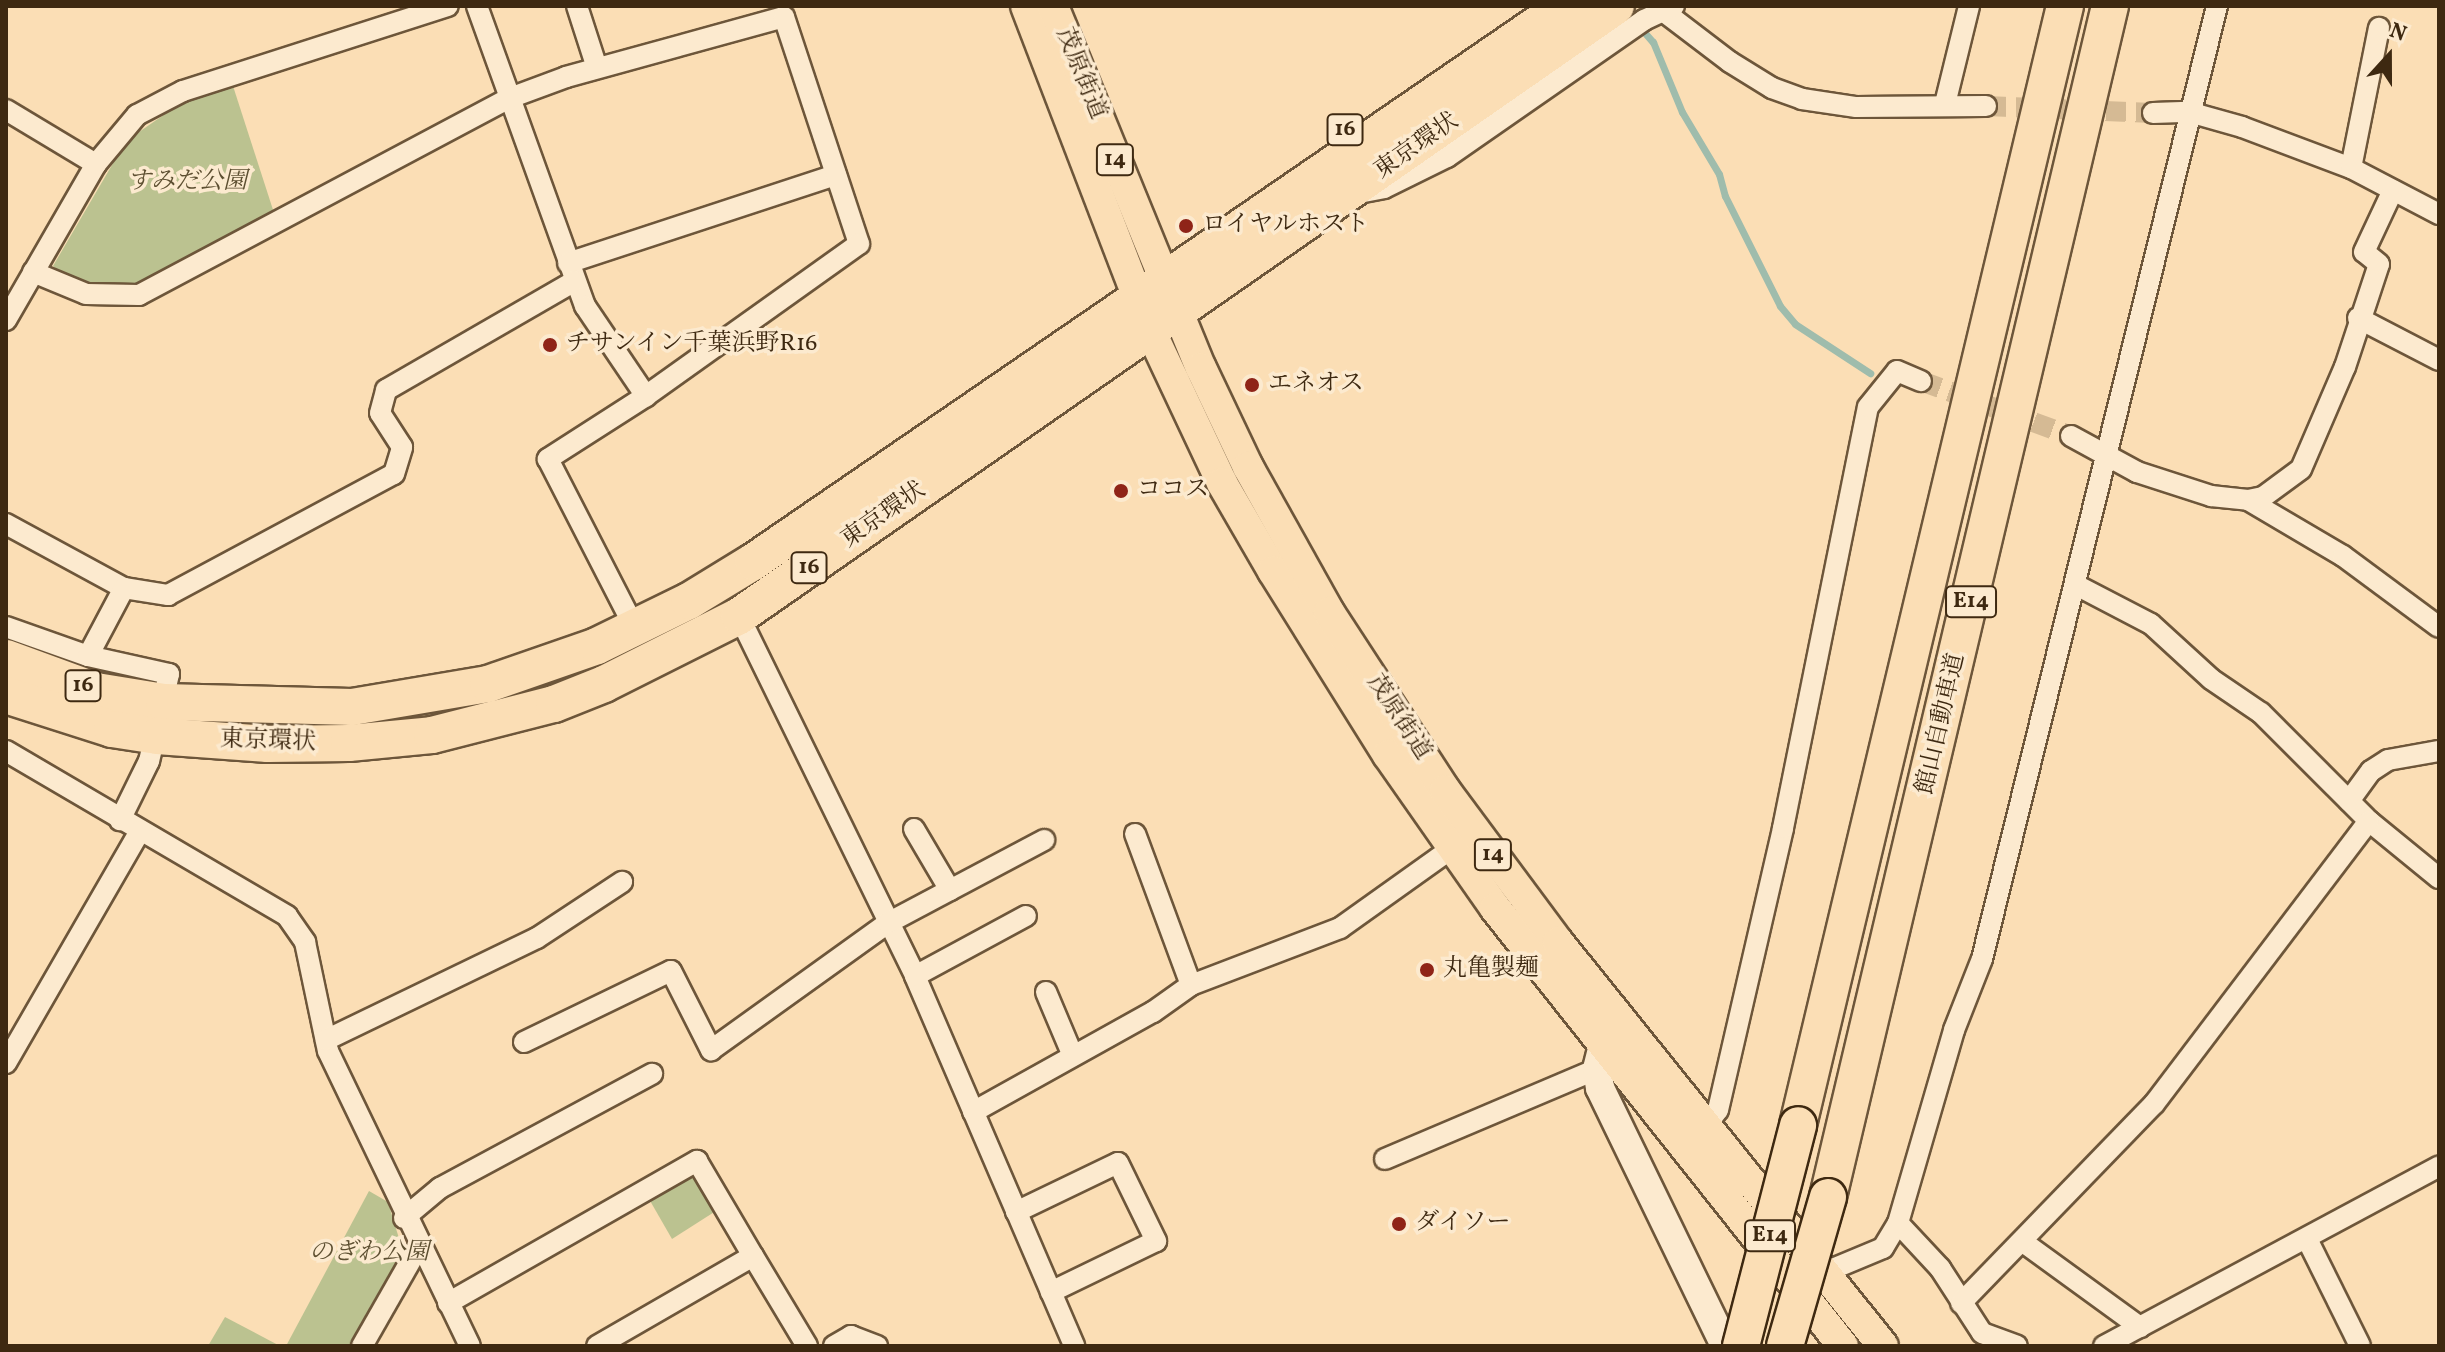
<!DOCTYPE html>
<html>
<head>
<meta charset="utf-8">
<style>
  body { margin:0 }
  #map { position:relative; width:2445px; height:1352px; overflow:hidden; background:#fbdeb5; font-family:Vollkorn,"Noto Serif JP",serif }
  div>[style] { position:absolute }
  .green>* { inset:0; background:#bbc290 }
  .stream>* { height:7px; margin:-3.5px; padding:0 3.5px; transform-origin:3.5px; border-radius:3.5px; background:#9fbcac }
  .street-tunnel>* { height:20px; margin-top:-10px; transform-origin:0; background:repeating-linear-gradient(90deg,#d5ba94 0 20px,transparent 0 30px) }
  .roads { filter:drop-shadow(2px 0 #6d563a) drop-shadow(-2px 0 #6d563a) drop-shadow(0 2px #6d563a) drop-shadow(0 -2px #6d563a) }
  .street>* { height:20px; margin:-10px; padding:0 10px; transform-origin:10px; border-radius:10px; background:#fceacf }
  .secondary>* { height:28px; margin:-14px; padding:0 14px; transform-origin:14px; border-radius:14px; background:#fceacf }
  .primary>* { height:30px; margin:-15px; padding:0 15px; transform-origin:15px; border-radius:15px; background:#fbdeb5 }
  .highway>* { height:36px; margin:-18px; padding:0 18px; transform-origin:18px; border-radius:18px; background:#fbdeb5 }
  .bridges { filter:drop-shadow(2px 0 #3e2911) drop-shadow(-2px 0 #3e2911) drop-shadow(0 2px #3e2911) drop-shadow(0 -2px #3e2911) }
  .highway-bridge>* { height:36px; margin:-18px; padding:0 18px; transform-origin:18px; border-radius:18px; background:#fbdeb5 }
  .dots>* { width:22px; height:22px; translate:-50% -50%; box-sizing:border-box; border:4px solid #fceacf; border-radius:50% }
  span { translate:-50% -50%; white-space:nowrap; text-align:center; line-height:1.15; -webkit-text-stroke:7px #fceacf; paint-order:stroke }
  .shield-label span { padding:2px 6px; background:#fceacf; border:2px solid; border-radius:6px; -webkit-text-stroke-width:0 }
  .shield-label { font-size:22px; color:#3e2911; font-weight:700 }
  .street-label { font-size:24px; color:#3e2911 }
  .park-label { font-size:24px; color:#5d4f31; font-style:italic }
  .poi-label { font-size:24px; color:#3e2911 }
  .left { translate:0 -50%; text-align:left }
  .frame { position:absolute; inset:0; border:8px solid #3e2911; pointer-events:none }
  .north { position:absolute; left:2349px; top:16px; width:80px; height:80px; -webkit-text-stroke:6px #fceacf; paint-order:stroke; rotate:21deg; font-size:22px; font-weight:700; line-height:32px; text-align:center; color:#3e2911 }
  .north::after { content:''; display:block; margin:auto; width:28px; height:36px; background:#3e2911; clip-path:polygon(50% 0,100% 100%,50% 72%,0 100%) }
</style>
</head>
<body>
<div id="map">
  <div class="green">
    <div style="clip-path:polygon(233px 86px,275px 216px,145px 283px,101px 288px,63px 275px,53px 266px,126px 141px,178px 105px)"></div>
    <div style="clip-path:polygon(685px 1176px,702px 1181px,719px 1209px,672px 1239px,649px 1199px)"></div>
    <div style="clip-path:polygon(369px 1191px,388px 1202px,404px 1255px,351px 1346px,286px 1346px)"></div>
    <div style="clip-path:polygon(225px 1317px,280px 1346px,208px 1346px)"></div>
  </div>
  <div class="stream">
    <div style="left:1638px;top:25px;width:23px;rotate:49deg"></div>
    <div style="left:1653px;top:42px;width:76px;rotate:67.5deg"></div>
    <div style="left:1682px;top:112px;width:72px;rotate:59.2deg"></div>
    <div style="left:1719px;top:174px;width:23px;rotate:75deg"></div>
    <div style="left:1725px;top:196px;width:123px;rotate:63.4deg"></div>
    <div style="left:1780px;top:306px;width:23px;rotate:50deg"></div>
    <div style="left:1795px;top:324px;width:90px;rotate:33.2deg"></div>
  </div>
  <div class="street-tunnel">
    <div style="left:1986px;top:106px;width:167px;rotate:2.4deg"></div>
    <div style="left:1921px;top:381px;width:160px;rotate:20.1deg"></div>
  </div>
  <div class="roads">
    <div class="street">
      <div style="left:477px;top:6px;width:319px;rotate:70.2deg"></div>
      <div style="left:585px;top:306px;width:109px;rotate:55.9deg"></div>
      <div style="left:577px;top:6px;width:65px;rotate:72.1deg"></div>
      <div style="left:1663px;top:11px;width:84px;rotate:37.3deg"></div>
      <div style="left:1730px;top:62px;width:49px;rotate:31.8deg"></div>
      <div style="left:1772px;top:88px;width:32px;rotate:20deg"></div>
      <div style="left:1802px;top:99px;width:55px;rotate:8.4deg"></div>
      <div style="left:1856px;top:107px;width:130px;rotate:-0.4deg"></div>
      <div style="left:1945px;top:104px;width:101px;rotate:-76.2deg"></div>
      <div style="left:6px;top:110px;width:105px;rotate:31deg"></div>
      <div style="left:2153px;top:113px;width:36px;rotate:-2deg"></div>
      <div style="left:2189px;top:112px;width:55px;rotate:15.8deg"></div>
      <div style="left:2242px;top:127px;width:116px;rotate:20.6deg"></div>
      <div style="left:2351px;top:168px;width:99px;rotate:27.6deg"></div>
      <div style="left:2351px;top:168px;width:143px;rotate:-78.7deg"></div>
      <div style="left:1364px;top:192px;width:20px;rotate:-11deg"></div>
      <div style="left:1384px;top:188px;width:70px;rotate:-26.2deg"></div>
      <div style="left:1447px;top:157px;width:240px;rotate:-34.8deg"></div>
      <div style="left:1644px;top:20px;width:33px;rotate:-25deg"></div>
      <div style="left:568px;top:263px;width:282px;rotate:-18.2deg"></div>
      <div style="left:33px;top:272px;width:57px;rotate:22.5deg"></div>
      <div style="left:86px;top:294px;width:53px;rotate:1.1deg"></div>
      <div style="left:139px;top:295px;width:417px;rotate:-28deg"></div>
      <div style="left:507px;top:99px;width:63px;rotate:-20.4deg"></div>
      <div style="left:566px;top:77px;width:226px;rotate:-15.4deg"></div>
      <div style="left:784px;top:17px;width:239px;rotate:71.7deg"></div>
      <div style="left:859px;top:244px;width:262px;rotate:144.5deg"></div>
      <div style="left:646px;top:396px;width:117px;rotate:147.3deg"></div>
      <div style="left:548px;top:459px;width:192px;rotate:62.8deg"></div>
      <div style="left:2358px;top:318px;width:91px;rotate:27.4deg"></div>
      <div style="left:6px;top:320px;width:180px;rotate:-60deg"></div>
      <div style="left:96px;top:164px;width:64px;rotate:-50.1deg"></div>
      <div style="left:137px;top:115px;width:52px;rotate:-27.6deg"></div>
      <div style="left:183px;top:91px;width:278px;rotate:-17.8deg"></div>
      <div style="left:2071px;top:436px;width:75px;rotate:28.6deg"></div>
      <div style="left:2137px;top:472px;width:78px;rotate:18deg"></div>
      <div style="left:2211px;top:496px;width:37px;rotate:6deg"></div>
      <div style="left:2248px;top:500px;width:110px;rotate:30.5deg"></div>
      <div style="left:2343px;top:556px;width:119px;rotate:36.5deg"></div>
      <div style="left:2248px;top:500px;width:15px;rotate:-11deg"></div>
      <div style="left:2263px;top:497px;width:47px;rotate:-36.4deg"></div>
      <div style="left:2301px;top:469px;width:111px;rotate:-66.7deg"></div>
      <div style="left:2345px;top:367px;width:108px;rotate:-71.7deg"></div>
      <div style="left:2379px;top:264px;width:19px;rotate:-141deg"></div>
      <div style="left:2364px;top:252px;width:68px;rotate:-64.9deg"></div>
      <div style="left:6px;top:524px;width:134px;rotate:28.5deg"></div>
      <div style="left:124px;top:588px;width:45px;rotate:9deg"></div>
      <div style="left:168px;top:595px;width:256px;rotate:-28.2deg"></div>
      <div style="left:394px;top:474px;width:28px;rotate:-73deg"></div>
      <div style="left:402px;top:447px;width:40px;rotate:-122.9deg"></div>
      <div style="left:380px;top:413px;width:24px;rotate:-75deg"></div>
      <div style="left:386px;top:390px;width:218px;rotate:-30deg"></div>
      <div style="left:2078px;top:586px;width:82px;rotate:27.5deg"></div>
      <div style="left:2151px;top:624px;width:81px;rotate:42.5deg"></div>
      <div style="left:2211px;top:679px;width:60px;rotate:34.2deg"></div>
      <div style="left:2261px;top:713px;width:153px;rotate:45deg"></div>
      <div style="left:2369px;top:821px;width:90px;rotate:39.2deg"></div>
      <div style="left:739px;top:616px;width:401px;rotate:63.9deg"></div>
      <div style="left:915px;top:976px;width:403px;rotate:66.7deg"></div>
      <div style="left:6px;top:627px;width:87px;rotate:19.5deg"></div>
      <div style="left:88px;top:656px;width:83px;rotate:12.5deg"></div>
      <div style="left:169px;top:674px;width:89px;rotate:102.9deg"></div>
      <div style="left:149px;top:761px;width:66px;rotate:116.2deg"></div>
      <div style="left:88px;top:656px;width:77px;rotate:-62.1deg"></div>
      <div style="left:6px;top:751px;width:326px;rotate:30.4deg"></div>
      <div style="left:287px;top:916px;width:32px;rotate:55deg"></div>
      <div style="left:305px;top:942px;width:111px;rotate:78.1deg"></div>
      <div style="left:328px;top:1051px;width:327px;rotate:64.3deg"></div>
      <div style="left:2349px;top:801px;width:37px;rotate:-54deg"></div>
      <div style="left:2371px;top:771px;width:20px;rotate:-33deg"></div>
      <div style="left:2388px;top:760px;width:52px;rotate:-10deg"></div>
      <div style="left:914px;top:829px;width:71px;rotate:59.5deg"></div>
      <div style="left:915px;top:976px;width:126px;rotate:-28.4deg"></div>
      <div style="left:1191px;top:985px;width:160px;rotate:-20.9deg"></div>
      <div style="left:1340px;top:928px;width:138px;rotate:-35.5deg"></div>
      <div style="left:1046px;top:992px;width:69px;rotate:67.1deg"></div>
      <div style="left:326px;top:1040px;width:234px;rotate:-25.8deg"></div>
      <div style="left:537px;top:938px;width:102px;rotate:-33.4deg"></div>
      <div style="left:524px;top:1042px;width:163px;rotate:-25.8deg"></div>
      <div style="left:671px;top:971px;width:89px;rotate:63.1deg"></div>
      <div style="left:711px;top:1050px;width:218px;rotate:-35.7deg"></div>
      <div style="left:888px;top:923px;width:177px;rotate:-28deg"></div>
      <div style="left:6px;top:1063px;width:268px;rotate:-60deg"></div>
      <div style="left:973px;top:1112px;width:206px;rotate:-29.1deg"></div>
      <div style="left:1153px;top:1012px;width:47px;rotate:-35.4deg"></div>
      <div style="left:1191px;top:985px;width:161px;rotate:-110.3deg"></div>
      <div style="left:1705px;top:1127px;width:21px;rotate:-53deg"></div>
      <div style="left:1718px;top:1110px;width:289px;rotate:-77deg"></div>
      <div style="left:1783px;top:828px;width:429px;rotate:-78.6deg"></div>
      <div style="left:1868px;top:407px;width:46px;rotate:-51.1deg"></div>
      <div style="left:1897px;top:371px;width:26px;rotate:23deg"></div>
      <div style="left:1385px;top:1159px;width:230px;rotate:-23deg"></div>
      <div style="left:1016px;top:1212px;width:113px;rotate:-25.7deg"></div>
      <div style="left:1118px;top:1163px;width:87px;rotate:64deg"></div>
      <div style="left:1156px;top:1241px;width:117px;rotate:154.1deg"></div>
      <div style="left:404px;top:1218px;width:47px;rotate:-39.8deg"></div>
      <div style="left:440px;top:1188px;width:241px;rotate:-28.3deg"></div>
      <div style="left:1898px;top:1223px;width:62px;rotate:47deg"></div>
      <div style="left:1940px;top:1268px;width:77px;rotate:57.1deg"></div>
      <div style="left:1982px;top:1333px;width:37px;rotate:20deg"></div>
      <div style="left:2307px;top:1239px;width:119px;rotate:63.6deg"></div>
      <div style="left:2023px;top:1242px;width:145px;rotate:36deg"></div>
      <div style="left:753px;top:1256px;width:105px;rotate:59deg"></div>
      <div style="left:1823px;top:1273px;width:65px;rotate:-22.6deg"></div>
      <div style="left:1883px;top:1248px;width:29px;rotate:-59deg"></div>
      <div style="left:1898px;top:1223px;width:201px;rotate:-73.8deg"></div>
      <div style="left:1954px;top:1030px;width:76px;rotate:-68.5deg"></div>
      <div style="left:1982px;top:959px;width:982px;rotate:-76.15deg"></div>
      <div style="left:448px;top:1303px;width:287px;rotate:-29.7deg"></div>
      <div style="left:697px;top:1161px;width:110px;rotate:59.5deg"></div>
      <div style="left:753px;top:1256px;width:180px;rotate:150deg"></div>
      <div style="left:1961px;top:1303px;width:277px;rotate:-45.9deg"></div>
      <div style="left:2154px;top:1104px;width:355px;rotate:-52.8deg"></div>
      <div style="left:362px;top:1346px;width:115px;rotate:-60.3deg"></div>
      <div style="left:834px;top:1346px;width:20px;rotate:-30deg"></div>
      <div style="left:851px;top:1336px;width:28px;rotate:21deg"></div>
      <div style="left:2104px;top:1346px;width:380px;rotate:-28.2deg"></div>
    </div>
    <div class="secondary">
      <div style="left:1608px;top:1025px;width:45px;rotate:104deg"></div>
      <div style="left:1597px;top:1069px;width:19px;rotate:81deg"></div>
      <div style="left:1600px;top:1088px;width:287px;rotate:64.1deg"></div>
    </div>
    <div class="primary">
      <div style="left:1026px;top:6px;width:349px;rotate:69deg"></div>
      <div style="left:1151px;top:332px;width:167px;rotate:64.8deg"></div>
      <div style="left:1222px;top:483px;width:102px;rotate:59.9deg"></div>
      <div style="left:1273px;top:571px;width:217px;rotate:58deg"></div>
      <div style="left:1388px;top:755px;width:187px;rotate:55deg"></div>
      <div style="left:1495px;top:908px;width:559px;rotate:51.53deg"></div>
      <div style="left:1053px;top:6px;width:391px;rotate:67.8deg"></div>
      <div style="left:1201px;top:368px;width:110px;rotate:64.6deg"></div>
      <div style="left:1248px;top:467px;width:166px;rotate:60.8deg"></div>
      <div style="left:1329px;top:612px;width:212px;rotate:56.9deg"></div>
      <div style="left:1445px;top:790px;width:189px;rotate:53.4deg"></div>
      <div style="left:1558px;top:942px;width:518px;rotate:51.18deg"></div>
    </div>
    <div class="highway">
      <div style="left:6px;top:658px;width:96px;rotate:20.1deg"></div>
      <div style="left:96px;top:691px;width:69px;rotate:9.2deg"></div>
      <div style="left:164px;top:702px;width:188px;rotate:1.5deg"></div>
      <div style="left:352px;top:707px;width:138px;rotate:-9.6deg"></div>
      <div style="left:488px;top:684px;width:115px;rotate:-19.2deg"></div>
      <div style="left:597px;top:646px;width:102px;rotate:-26.1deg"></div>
      <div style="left:689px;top:601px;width:75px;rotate:-31.4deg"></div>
      <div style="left:753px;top:562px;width:983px;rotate:-34.43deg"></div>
      <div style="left:6px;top:695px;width:111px;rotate:17.8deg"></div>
      <div style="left:112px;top:729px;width:46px;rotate:8.8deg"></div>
      <div style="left:157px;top:736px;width:111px;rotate:4.1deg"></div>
      <div style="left:268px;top:744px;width:81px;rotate:-0.7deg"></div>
      <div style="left:349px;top:743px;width:83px;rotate:-5.5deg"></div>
      <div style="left:432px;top:735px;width:126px;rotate:-14.3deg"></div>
      <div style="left:554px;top:704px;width:54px;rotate:-21.8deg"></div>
      <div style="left:604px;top:684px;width:151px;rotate:-26.7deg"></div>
      <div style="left:739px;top:616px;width:1068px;rotate:-34.82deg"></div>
      <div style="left:1798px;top:1125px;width:1150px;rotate:-76.58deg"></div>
      <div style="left:1828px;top:1197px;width:1224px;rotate:-76.68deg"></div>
    </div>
  </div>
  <div class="bridges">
    <div class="highway-bridge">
      <div style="left:1741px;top:1346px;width:228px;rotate:-75.5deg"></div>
      <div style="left:1785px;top:1346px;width:155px;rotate:-73.9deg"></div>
    </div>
  </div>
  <div class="dots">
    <div style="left:1186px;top:226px;background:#8f2418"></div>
    <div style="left:550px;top:345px;background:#8f2418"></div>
    <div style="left:1252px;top:385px;background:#8f2418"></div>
    <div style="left:1121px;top:491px;background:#8f2418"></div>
    <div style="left:1427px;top:970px;background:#8f2418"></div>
    <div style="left:1399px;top:1224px;background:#8f2418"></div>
  </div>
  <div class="shield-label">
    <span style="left:1345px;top:130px">16</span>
    <span style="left:1115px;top:160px">14</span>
    <span style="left:809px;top:568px">16</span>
    <span style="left:1971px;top:602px">E14</span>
    <span style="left:83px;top:686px">16</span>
    <span style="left:1493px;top:855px">14</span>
    <span style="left:1770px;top:1236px">E14</span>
  </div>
  <div class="street-label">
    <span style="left:1080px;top:74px;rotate:68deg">茂原街道</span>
    <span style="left:1417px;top:147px;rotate:-35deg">東京環状</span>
    <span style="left:884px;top:516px;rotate:-35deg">東京環状</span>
    <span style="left:1398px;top:718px;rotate:57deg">茂原街道</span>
    <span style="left:1942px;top:724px;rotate:-77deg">館山自動車道</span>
    <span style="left:268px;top:742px;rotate:2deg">東京環状</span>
  </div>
  <div class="park-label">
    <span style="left:187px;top:183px">すみだ公園</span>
    <span style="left:369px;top:1254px">のぎわ公園</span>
  </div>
  <div class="poi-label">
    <span class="left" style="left:1202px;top:226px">ロイヤルホスト</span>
    <span class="left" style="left:566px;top:345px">チサンイン千葉浜野R16</span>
    <span class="left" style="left:1268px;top:385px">エネオス</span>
    <span class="left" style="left:1137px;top:491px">ココス</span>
    <span class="left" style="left:1443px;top:970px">丸亀製麺</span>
    <span class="left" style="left:1415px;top:1224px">ダイソー</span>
  </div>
  <div class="frame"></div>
  <div class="north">N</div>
</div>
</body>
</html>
